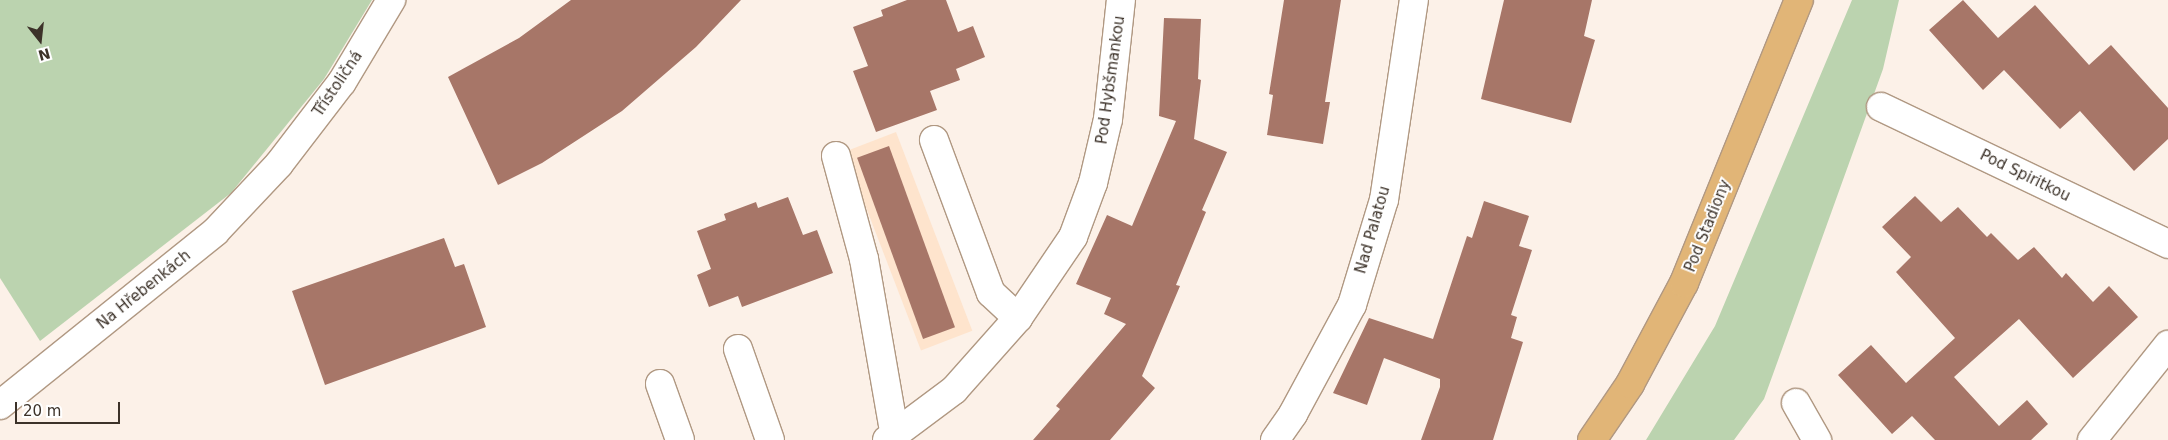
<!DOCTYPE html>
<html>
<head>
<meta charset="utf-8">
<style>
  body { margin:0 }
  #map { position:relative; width:2168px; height:440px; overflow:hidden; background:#fcf1e8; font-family:"DejaVu Sans",sans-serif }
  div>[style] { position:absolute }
  .built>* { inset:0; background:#fee4cd; transform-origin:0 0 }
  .green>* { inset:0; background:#bbd3af }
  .building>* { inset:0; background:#a77668; transform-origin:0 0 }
  .roads { filter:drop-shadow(1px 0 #b09882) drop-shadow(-1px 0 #b09882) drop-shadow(0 1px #b09882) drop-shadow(0 -1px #b09882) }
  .minor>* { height:28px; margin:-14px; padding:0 14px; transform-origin:14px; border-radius:14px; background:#fff }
  .major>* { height:28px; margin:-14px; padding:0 14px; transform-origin:14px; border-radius:14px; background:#e1b577 }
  span { translate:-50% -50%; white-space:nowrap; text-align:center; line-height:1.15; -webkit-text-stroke:4px #fff; paint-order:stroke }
  .street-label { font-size:15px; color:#3c3229 }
  .north { position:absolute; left:15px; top:15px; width:50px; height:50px; -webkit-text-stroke:4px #fff; paint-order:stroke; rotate:164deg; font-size:14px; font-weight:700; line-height:20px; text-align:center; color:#3c3229 }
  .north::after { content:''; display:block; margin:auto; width:18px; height:22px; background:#3c3229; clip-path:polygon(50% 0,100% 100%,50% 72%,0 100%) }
  .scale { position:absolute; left:15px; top:402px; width:105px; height:22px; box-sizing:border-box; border:2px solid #3c3229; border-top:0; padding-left:6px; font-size:15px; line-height:18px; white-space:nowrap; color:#3c3229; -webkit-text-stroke:4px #fff; paint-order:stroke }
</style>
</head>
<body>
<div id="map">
  <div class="built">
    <div style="left:896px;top:132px;width:213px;height:55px;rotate:69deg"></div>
  </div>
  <div class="green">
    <div style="clip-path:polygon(0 0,372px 0,324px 79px,231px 193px,40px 341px,0 278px)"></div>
    <div style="clip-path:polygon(1852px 0,1899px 0,1883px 69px,1764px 399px,1734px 440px,1646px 440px,1715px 326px)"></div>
  </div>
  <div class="building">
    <div style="clip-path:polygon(571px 0,741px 0,696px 47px,622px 111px,542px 163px,498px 185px,448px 77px,519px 38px)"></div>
    <div style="clip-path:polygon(907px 0,946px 0,958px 32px,973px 26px,985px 57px,956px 69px,960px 80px,930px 91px,937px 110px,876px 132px,853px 71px,868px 66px,853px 27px,883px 16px,881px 10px)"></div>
    <div style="clip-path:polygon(1284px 0,1341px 0,1325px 102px,1330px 102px,1323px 144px,1267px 135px,1273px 95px,1269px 94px)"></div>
    <div style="clip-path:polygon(1504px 0,1592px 0,1584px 36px,1595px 40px,1571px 123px,1481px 99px)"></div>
    <div style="clip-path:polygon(1963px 0,1998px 38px,2035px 5px,2089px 65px,2111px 45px,2168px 108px,2168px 139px,2134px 171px,2080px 111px,2060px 129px,2004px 70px,1983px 90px,1929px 30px)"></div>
    <div style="clip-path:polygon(1164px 18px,1201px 19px,1198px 79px,1201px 80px,1194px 139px,1227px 152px,1202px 210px,1206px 212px,1176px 285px,1180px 286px,1142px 376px,1155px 388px,1110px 440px,1033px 440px,1060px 409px,1056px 406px,1126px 324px,1104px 314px,1111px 298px,1076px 284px,1107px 215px,1132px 226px,1176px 121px,1159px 116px)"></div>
    <div style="left:889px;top:146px;width:193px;height:34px;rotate:70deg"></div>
    <div style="clip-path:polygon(1915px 196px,1941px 222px,1958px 207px,1987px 237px,1991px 233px,2018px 260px,2034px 247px,2062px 278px,2066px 273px,2093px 302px,2109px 286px,2138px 317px,2073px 378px,2019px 319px,1954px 377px,1999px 426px,2027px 400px,2048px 424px,2031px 440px,1935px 440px,1912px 416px,1892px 434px,1838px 375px,1871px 345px,1906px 383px,1955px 338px,1896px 272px,1911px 257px,1882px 227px)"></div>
    <div style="clip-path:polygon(788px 197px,803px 235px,817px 230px,833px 273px,742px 307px,738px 296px,709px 307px,697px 275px,711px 269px,697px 231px,726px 220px,724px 214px,756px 202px,758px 208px)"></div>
    <div style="clip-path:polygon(1484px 201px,1529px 216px,1519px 246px,1532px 250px,1511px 315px,1517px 317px,1511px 338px,1523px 342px,1493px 440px,1421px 440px,1440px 387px,1440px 379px,1384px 358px,1367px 405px,1333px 393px,1369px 318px,1433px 339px,1467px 236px,1472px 238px)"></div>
    <div style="clip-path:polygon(444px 238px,455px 267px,464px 264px,486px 327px,325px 385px,292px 291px)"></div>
  </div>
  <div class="roads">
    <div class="minor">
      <div style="left:1881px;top:107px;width:318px;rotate:25.5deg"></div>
      <div style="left:934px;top:140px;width:163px;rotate:69.6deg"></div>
      <div style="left:991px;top:293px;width:37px;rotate:43deg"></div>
      <div style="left:836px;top:156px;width:107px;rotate:74.8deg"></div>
      <div style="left:864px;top:259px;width:180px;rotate:80.1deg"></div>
      <div style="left:738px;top:349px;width:96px;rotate:70.6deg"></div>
      <div style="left:660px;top:384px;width:59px;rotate:70.3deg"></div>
      <div style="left:1796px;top:403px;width:43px;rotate:60.4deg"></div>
      <div style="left:0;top:405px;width:276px;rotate:-38.8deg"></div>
      <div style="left:215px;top:232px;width:93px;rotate:-46.7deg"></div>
      <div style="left:279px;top:164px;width:103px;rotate:-52.5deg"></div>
      <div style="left:342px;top:82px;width:96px;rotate:-59.1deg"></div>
      <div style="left:887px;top:440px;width:84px;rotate:-36.7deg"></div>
      <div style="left:954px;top:390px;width:96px;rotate:-48.4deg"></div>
      <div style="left:1018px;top:318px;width:98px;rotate:-55.8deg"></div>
      <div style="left:1073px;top:237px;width:58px;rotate:-69.7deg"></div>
      <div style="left:1093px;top:183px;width:66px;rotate:-76.8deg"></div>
      <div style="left:1108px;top:119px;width:120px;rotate:-83.8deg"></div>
      <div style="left:1275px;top:440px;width:32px;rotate:-55deg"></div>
      <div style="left:1293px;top:414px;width:124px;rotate:-61.6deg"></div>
      <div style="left:1352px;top:305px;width:110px;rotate:-73.1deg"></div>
      <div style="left:1384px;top:200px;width:202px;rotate:-81.5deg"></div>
      <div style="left:2092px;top:440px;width:122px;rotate:-51.3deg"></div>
    </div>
    <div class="major">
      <div style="left:1592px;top:440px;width:68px;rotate:-55.8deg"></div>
      <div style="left:1630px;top:384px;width:115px;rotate:-61.9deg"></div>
      <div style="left:1684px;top:283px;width:305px;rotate:-67.9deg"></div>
    </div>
  </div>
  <div class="street-label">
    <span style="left:1111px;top:80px;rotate:-82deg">Pod Hybšmankou</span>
    <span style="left:338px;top:84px;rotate:-56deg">Třístoličná</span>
    <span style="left:2025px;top:176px;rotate:26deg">Pod Spiritkou</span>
    <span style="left:1708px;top:226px;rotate:-68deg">Pod Stadiony</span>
    <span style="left:1373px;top:230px;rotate:-74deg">Nad Palatou</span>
    <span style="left:144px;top:290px;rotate:-39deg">Na Hřebenkách</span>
  </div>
  <div class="north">N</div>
  <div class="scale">20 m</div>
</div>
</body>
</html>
